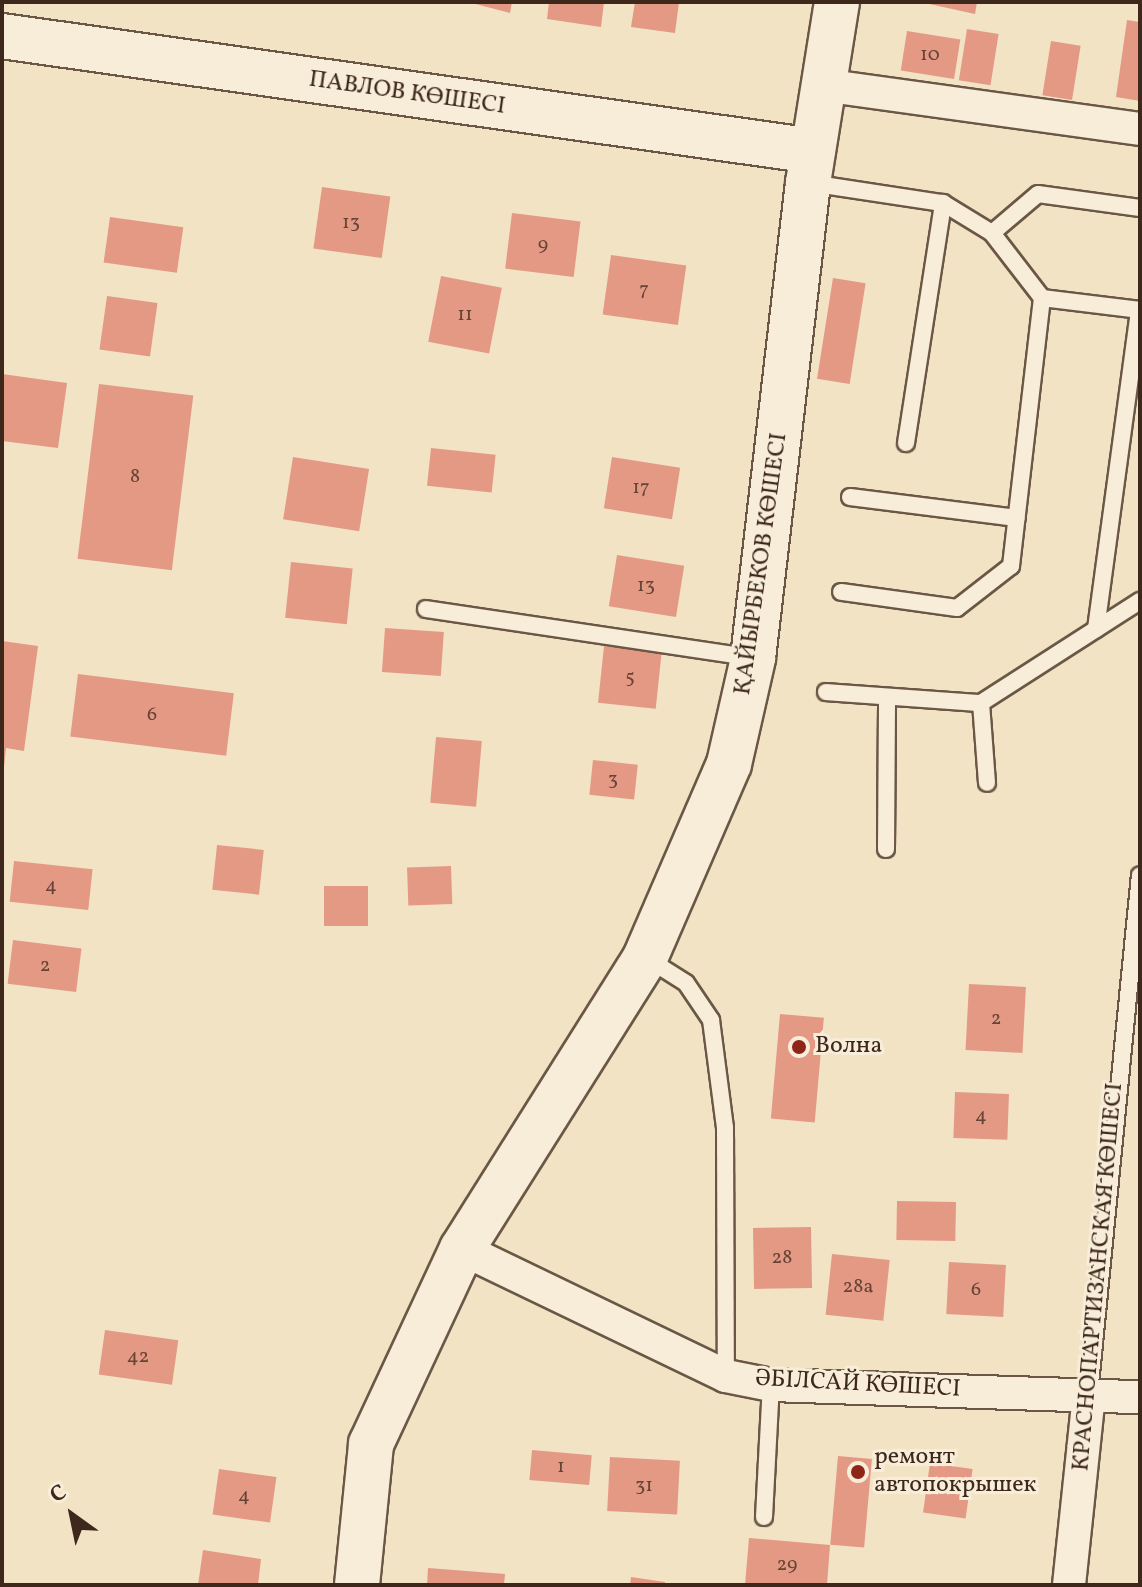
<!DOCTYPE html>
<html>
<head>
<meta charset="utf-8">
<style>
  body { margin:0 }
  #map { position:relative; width:1142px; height:1587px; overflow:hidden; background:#f2e3c4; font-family:Vollkorn,serif }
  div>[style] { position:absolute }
  .building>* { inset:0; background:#e49985; transform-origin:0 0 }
  .roads { filter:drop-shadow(2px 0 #6a5745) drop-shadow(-2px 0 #6a5745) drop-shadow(0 2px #6a5745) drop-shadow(0 -2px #6a5745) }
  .lane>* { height:16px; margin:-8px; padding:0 8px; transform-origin:8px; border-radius:8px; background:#f7edd9 }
  .street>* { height:32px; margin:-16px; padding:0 16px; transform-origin:16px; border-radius:16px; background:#f7edd9 }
  .secondary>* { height:44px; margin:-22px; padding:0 22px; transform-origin:22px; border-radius:22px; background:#f7edd9 }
  .dots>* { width:22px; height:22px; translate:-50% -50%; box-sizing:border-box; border:4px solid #f7edd9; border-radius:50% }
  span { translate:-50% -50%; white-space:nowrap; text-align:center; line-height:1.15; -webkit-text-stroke:6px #f7edd9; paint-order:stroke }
  .number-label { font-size:20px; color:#674436 }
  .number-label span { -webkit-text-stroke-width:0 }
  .street-label { font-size:24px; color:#3d281b }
  .poi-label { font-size:24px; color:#3d281b }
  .left { translate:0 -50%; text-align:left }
  .frame { position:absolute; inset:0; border:4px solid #3d281b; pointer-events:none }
  .north { position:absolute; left:32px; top:1475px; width:80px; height:80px; -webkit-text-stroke:6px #f7edd9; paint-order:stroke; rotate:327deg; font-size:22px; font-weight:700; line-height:32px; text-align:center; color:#3d281b }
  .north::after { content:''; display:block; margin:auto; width:28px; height:36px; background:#3d281b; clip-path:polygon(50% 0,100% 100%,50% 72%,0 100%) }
</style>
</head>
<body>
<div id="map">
  <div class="building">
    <div style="clip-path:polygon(468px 2px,512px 2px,510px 13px)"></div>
    <div style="clip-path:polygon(549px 2px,604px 2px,601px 27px,547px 19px)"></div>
    <div style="clip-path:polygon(635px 2px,679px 2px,675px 33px,631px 27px)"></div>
    <div style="clip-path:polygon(920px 2px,977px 2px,975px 14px)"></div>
    <div style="clip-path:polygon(1127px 20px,1140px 22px,1140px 101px,1116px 97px)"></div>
    <div style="left:967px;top:29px;width:32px;height:52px;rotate:9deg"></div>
    <div style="left:907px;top:31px;width:54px;height:40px;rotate:9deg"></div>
    <div style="left:1051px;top:41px;width:30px;height:55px;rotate:9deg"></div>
    <div style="left:322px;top:187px;width:69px;height:62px;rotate:8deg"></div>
    <div style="left:512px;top:213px;width:69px;height:56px;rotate:7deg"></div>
    <div style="left:110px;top:217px;width:74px;height:46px;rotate:8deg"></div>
    <div style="left:611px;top:255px;width:76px;height:60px;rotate:8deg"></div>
    <div style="left:441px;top:276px;width:62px;height:67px;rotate:11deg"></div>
    <div style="left:833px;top:278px;width:33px;height:102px;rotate:9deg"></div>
    <div style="left:107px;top:296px;width:51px;height:54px;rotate:8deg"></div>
    <div style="clip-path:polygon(2px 374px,67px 383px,58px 448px,2px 441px)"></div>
    <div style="left:99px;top:384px;width:95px;height:176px;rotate:7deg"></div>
    <div style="left:431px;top:448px;width:65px;height:38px;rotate:6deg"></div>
    <div style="left:293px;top:457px;width:77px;height:63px;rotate:9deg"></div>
    <div style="left:612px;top:457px;width:69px;height:52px;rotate:9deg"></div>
    <div style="left:617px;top:555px;width:68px;height:52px;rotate:9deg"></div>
    <div style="left:291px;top:562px;width:62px;height:56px;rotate:6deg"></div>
    <div style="left:385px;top:628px;width:59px;height:44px;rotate:4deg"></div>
    <div style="clip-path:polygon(2px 641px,38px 646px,24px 751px,6px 748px,4px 767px)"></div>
    <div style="left:604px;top:646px;width:58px;height:57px;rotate:6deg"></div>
    <div style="left:78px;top:674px;width:157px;height:63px;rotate:7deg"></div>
    <div style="left:436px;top:737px;width:46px;height:66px;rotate:5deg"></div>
    <div style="left:593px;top:760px;width:45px;height:35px;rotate:6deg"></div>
    <div style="left:217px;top:845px;width:47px;height:45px;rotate:6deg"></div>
    <div style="left:14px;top:861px;width:79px;height:41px;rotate:6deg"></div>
    <div style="left:451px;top:866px;width:38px;height:44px;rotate:88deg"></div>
    <div style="left:324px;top:886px;width:44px;height:40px"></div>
    <div style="left:13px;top:940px;width:69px;height:44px;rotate:7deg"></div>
    <div style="left:969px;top:984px;width:57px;height:66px;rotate:3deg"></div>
    <div style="left:780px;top:1014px;width:44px;height:105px;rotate:5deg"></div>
    <div style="left:955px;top:1092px;width:54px;height:46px;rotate:2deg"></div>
    <div style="left:897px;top:1201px;width:59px;height:39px;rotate:1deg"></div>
    <div style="left:811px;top:1227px;width:61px;height:58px;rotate:89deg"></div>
    <div style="left:832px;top:1254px;width:58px;height:61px;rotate:6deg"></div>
    <div style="left:949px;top:1262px;width:57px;height:52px;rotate:3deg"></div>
    <div style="left:105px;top:1330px;width:74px;height:45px;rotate:8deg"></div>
    <div style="left:532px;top:1450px;width:60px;height:30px;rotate:5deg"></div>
    <div style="left:838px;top:1456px;width:34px;height:89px;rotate:5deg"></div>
    <div style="left:610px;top:1457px;width:70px;height:54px;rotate:3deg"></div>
    <div style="left:930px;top:1463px;width:43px;height:50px;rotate:8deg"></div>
    <div style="left:219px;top:1469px;width:58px;height:46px;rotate:8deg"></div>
    <div style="clip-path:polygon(749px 1538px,830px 1545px,827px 1585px,745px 1585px)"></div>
    <div style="clip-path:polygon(203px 1550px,261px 1559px,258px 1585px,198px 1585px)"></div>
    <div style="clip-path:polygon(428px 1568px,505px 1574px,504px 1585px,427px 1585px)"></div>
    <div style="clip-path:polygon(631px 1577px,665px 1582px,665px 1585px,630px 1585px)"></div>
  </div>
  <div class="roads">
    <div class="lane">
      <div style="left:810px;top:183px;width:134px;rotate:8.6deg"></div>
      <div style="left:943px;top:203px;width:57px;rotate:31.5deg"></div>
      <div style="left:992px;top:233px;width:82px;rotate:52.4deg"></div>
      <div style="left:1042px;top:298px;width:270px;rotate:96.6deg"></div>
      <div style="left:1011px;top:566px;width:68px;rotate:142.1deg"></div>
      <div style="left:957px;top:608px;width:117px;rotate:-172.1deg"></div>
      <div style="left:992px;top:233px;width:60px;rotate:-40.3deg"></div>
      <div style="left:1038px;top:194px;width:103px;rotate:7.8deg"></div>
      <div style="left:1042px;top:298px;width:99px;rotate:7deg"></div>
      <div style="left:906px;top:443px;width:243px;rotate:-81.2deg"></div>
      <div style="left:850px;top:497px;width:168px;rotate:7.2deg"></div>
      <div style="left:426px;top:609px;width:330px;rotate:8.5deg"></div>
      <div style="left:1096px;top:629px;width:322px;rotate:-82.3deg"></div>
      <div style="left:826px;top:692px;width:155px;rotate:4.1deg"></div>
      <div style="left:981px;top:703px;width:189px;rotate:-32.7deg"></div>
      <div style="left:981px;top:703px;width:80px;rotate:85.7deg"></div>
      <div style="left:886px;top:849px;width:152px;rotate:-89.6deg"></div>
      <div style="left:648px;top:959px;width:45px;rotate:32.3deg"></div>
      <div style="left:686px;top:983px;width:45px;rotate:56deg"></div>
      <div style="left:711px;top:1020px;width:109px;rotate:82.6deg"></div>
      <div style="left:725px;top:1128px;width:248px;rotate:89.8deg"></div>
      <div style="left:1089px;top:1394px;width:521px;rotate:-84.39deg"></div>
      <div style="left:764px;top:1517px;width:132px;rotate:-87deg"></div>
    </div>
    <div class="street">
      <div style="left:823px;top:85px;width:320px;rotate:7.9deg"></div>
      <div style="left:462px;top:1249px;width:293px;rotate:25.7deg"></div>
      <div style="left:726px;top:1376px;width:46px;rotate:11.3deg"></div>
      <div style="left:771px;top:1385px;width:369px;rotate:1.9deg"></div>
      <div style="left:1069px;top:1585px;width:192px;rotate:-84deg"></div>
    </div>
    <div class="secondary">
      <div style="left:2px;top:36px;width:819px;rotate:8.07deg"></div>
      <div style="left:357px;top:1585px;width:142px;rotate:-84.3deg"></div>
      <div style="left:371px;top:1444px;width:215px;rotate:-65deg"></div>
      <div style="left:462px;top:1249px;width:344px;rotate:-57.8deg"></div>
      <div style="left:645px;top:958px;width:211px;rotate:-66.6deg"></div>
      <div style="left:729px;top:764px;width:109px;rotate:-77.2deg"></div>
      <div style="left:753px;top:658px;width:478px;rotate:-83.4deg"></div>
      <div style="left:808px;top:183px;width:183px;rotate:-80.9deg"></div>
    </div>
  </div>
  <div class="dots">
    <div style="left:799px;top:1047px;background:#8f2418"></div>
    <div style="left:858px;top:1472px;background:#8f2418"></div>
  </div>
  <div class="number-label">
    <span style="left:930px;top:55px">10</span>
    <span style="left:351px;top:223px">13</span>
    <span style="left:543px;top:245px">9</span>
    <span style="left:644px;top:290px">7</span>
    <span style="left:465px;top:315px">11</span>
    <span style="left:135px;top:477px">8</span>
    <span style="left:641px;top:488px">17</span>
    <span style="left:646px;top:586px">13</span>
    <span style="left:630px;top:678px">5</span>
    <span style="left:152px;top:715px">6</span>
    <span style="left:613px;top:780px">3</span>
    <span style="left:51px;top:886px">4</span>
    <span style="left:45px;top:966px">2</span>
    <span style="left:996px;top:1019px">2</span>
    <span style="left:981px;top:1116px">4</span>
    <span style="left:782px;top:1258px">28</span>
    <span style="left:858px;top:1287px">28а</span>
    <span style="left:976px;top:1290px">6</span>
    <span style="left:138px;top:1357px">42</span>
    <span style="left:561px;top:1467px">1</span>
    <span style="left:644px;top:1486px">31</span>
    <span style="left:244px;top:1496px">4</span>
    <span style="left:787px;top:1565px">29</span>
  </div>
  <div class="street-label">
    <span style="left:407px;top:94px;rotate:8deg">ПАВЛОВ КӨШЕСІ</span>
    <span style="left:762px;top:564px;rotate:-82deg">ҚАЙЫРБЕКОВ КӨШЕСІ</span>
    <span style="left:1099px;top:1277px;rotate:-85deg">КРАСНОПАРТИЗАНСКАЯ КӨШЕСІ</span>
    <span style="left:858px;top:1385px;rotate:3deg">ӘБІЛСАЙ КӨШЕСІ</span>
  </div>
  <div class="poi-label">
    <span class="left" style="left:815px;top:1047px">Волна</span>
    <span class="left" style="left:874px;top:1472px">ремонт<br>автопокрышек</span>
  </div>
  <div class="frame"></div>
  <div class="north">С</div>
</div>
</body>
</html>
